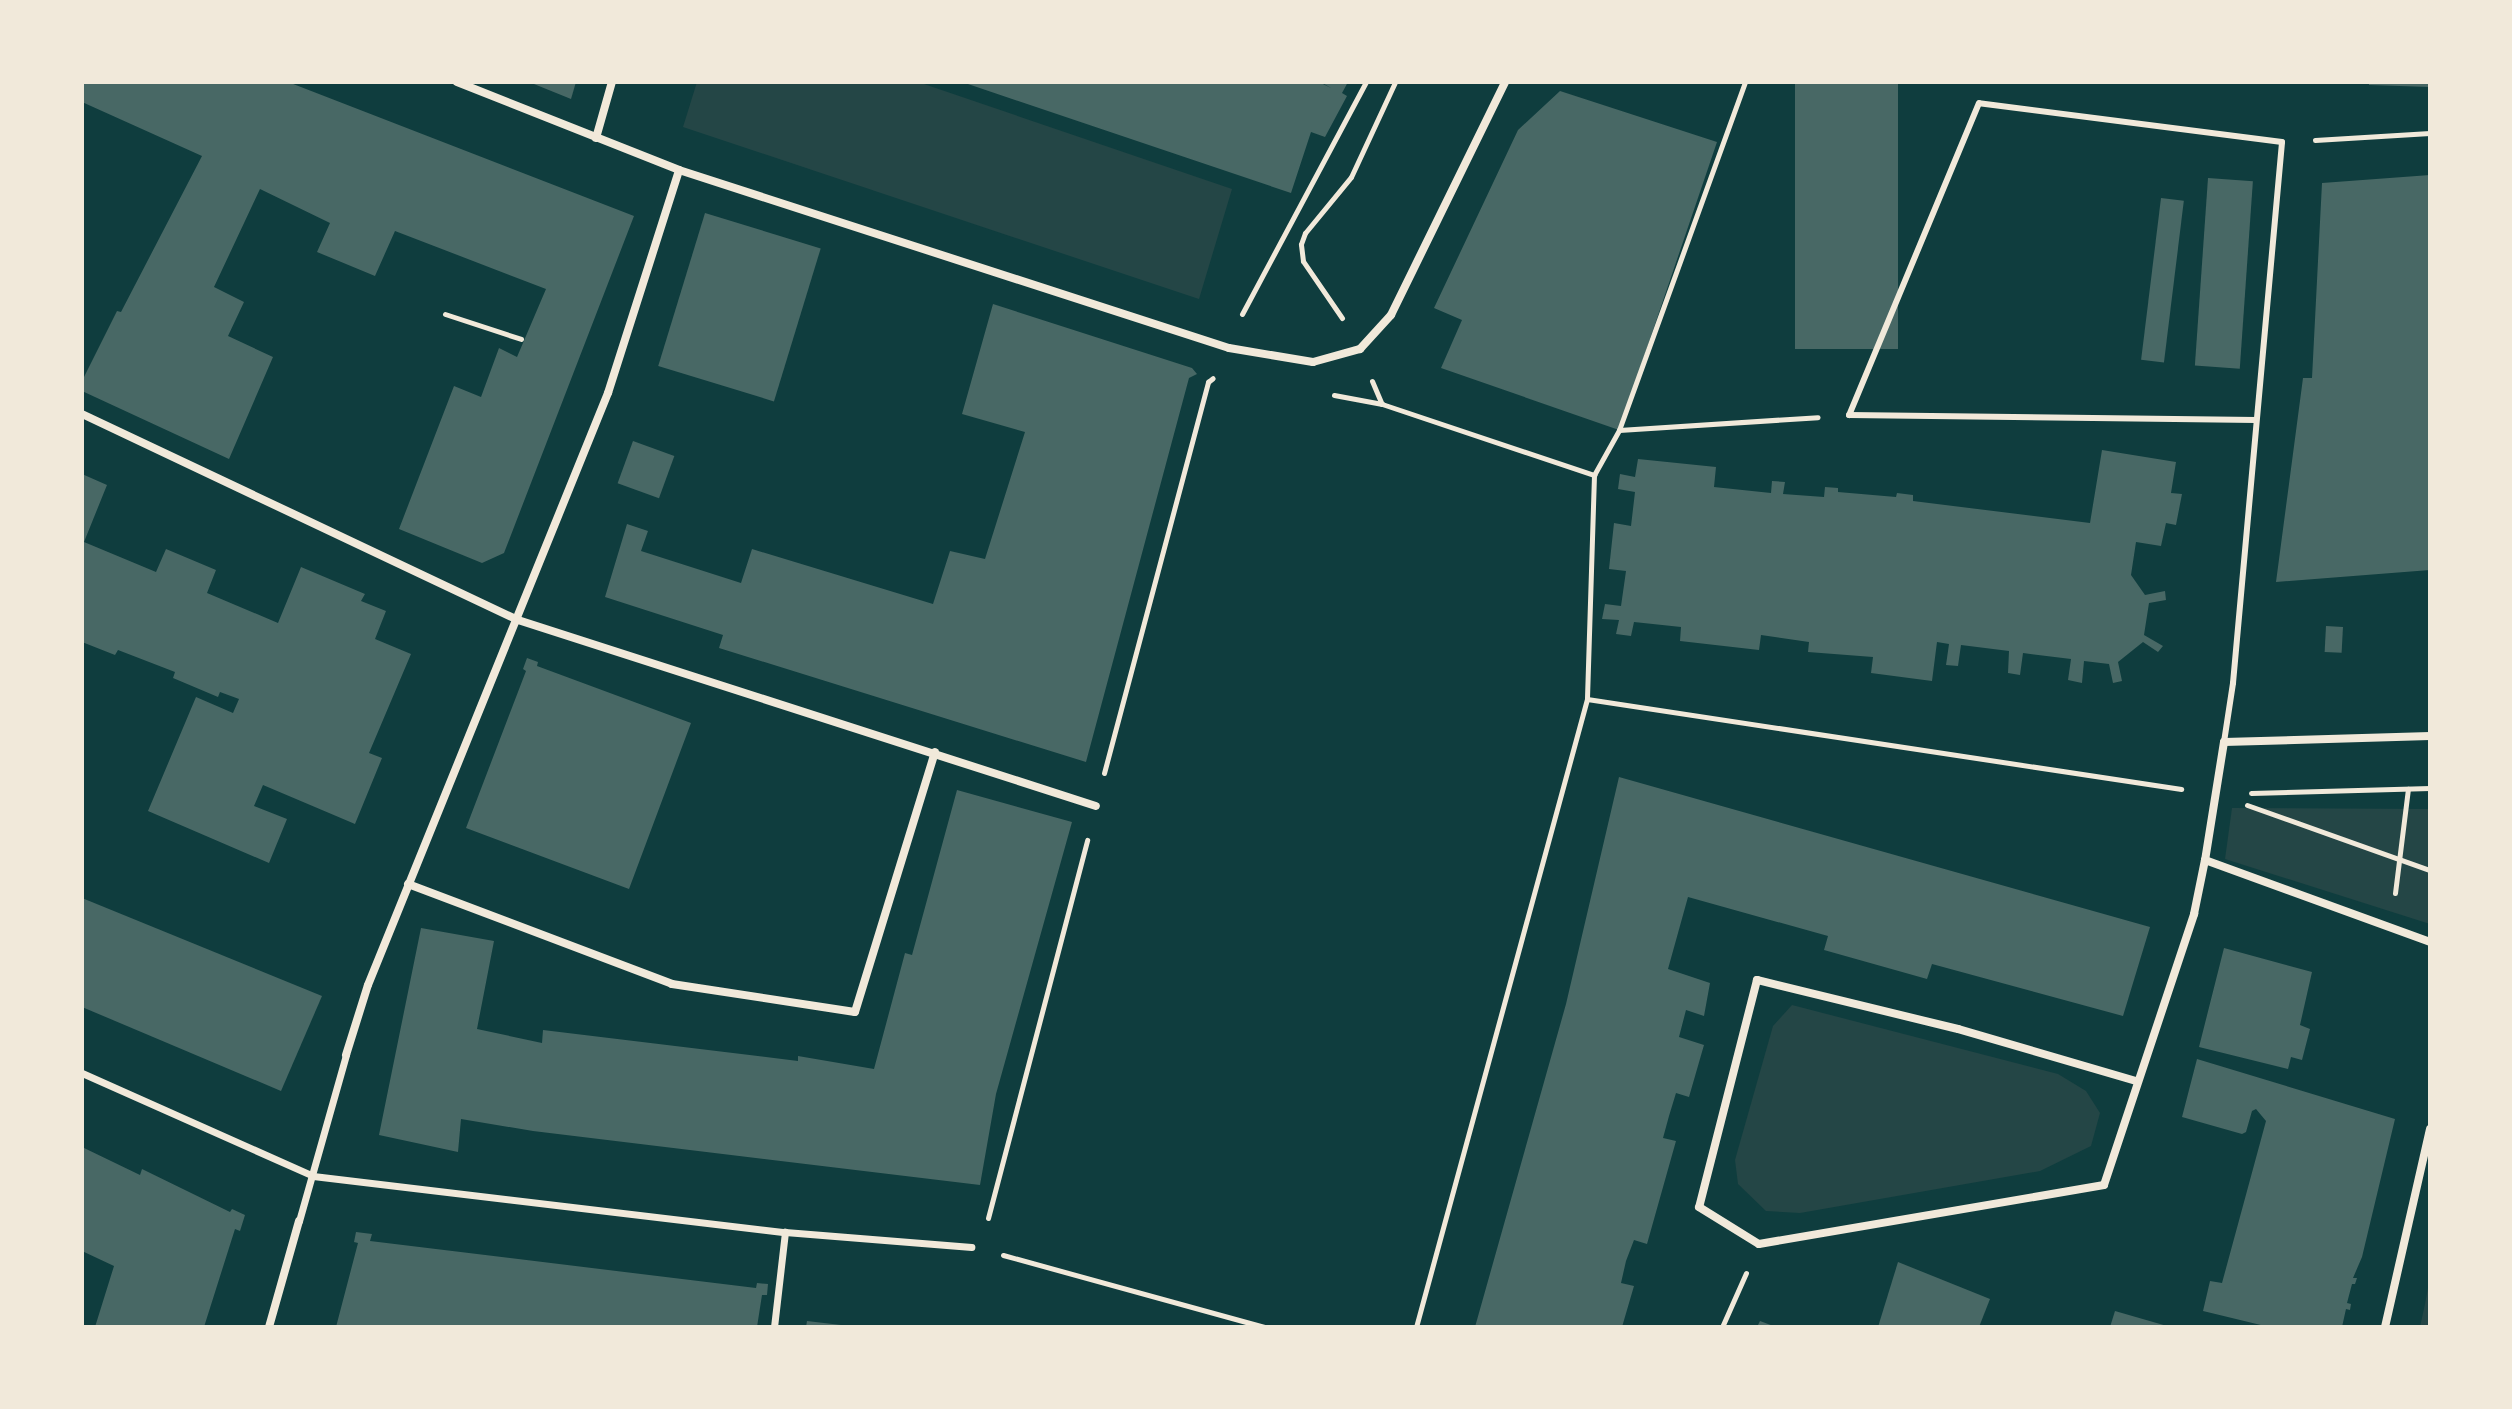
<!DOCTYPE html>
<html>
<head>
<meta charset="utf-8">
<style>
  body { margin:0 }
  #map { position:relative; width:2512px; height:1409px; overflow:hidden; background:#0f3d3e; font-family:Signika,sans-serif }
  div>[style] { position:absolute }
  .green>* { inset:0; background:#244646 }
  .building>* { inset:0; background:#486865; transform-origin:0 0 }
  .path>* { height:5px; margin:-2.5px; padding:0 2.5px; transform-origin:2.5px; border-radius:2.5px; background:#f1e9da }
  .service>* { height:6px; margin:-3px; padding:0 3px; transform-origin:3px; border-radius:3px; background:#f1e9da }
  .pedestrian>* { height:7px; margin:-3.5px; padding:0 3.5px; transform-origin:3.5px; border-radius:3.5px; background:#f1e9da }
  .minor>* { height:8px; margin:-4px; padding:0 4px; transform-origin:4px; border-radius:4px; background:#f1e9da }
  span { translate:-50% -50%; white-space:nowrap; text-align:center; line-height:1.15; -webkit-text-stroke:6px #f1e9da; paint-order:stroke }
  .frame { position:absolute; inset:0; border:84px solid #f1e9da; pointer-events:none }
</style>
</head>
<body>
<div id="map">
  <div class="green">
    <div style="clip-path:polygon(697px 82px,918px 82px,1232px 189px,1199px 299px,683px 127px)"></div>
    <div style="clip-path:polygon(2232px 808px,2430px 809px,2430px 924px,2225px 859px)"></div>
    <div style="clip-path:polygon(1792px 1005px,2058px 1074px,2086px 1091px,2100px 1113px,2091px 1146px,2040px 1171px,1800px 1213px,1766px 1211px,1738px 1184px,1735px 1160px,1773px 1026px)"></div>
    <div style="clip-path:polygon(2430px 1277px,2430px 1327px,2420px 1327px,2425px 1304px)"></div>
  </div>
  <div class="building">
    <div style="clip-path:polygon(82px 82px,288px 82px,634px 216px,504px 553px,482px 563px,399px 529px,454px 386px,481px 397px,499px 348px,517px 357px,546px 289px,395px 231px,375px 276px,317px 252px,330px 223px,260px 189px,214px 287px,244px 302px,228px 336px,273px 357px,229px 459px,82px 391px,82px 381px,117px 311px,121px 312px,202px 156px,82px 102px)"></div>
    <div style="clip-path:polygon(529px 82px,576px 82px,571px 99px)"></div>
    <div style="clip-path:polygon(1319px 82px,1331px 88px,1321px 82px,1348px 82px,1342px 93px,1347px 96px,1325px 137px,1311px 132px,1291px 193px,965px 83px)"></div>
    <div style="left:1795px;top:82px;width:103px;height:267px"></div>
    <div style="clip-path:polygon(2369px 82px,2430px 82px,2430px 87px,2369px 85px)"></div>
    <div style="clip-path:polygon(1560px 91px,1717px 142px,1619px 430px,1441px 368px,1462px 320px,1434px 308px,1518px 130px)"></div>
    <div style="clip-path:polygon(2430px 175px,2430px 570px,2276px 582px,2303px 378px,2312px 378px,2322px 183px)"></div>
    <div style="left:2208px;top:178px;width:45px;height:188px;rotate:4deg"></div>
    <div style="left:2161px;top:198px;width:23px;height:163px;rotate:7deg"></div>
    <div style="left:705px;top:213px;width:121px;height:160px;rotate:17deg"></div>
    <div style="clip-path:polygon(993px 304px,1192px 368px,1197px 374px,1189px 378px,1086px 762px,719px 648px,723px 635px,605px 597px,627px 524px,648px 531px,641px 551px,741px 583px,752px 549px,933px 604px,950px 551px,985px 559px,1025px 432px,962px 414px)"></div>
    <div style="left:633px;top:441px;width:44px;height:45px;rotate:20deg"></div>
    <div style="clip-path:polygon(2102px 450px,2176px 462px,2171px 493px,2182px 494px,2176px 525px,2166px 523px,2161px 546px,2136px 542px,2131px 575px,2145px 595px,2165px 591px,2166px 600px,2149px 603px,2144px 635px,2163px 646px,2158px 652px,2143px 642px,2118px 662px,2122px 681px,2113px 683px,2109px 664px,2084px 661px,2082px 683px,2068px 680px,2071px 659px,2023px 653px,2020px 675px,2008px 673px,2009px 651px,1961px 645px,1958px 666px,1946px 665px,1949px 644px,1937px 642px,1932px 681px,1871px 673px,1873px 657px,1808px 652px,1809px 642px,1761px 635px,1759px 650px,1680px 641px,1681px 627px,1634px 622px,1631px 636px,1616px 634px,1619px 620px,1602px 619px,1605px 604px,1621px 606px,1626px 571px,1609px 569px,1614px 523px,1631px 526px,1635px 492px,1618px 489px,1620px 474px,1635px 477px,1638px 459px,1716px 467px,1714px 487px,1771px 493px,1772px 481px,1785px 482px,1783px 494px,1824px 497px,1825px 487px,1838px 488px,1838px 492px,1896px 497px,1897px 493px,1913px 495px,1913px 501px,2090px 523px)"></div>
    <div style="clip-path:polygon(82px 474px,107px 485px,84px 542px,156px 572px,166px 549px,216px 570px,207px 593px,278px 623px,301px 567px,365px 594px,361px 601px,386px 611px,375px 639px,411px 654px,369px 753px,382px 758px,355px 824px,263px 785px,254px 806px,287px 819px,269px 863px,148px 811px,196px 697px,233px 713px,239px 699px,220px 692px,218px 697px,173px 678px,175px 672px,118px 650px,115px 655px,82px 642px)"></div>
    <div style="left:2326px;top:626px;width:17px;height:26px;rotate:3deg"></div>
    <div style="clip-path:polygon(527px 658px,538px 662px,537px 666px,691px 723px,629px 889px,466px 828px,526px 671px,523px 669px)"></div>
    <div style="clip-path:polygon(1619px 777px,2150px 927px,2123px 1016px,1932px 964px,1927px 979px,1824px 950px,1828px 936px,1688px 897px,1668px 969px,1710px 983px,1704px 1016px,1686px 1010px,1679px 1037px,1704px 1045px,1689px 1097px,1676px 1093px,1669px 1116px,1663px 1138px,1676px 1141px,1647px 1244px,1634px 1240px,1626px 1261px,1621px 1283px,1634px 1286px,1622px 1327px,1475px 1327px,1566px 1004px)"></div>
    <div style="clip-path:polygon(957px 790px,1072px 822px,996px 1094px,980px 1185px,533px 1131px,461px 1119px,458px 1152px,379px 1135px,421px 928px,494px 941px,477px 1029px,542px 1043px,543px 1030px,798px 1061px,798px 1056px,874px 1069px,905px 953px,912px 955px)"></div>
    <div style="clip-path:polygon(82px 898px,322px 996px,281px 1091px,82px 1007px)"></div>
    <div style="clip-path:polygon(2224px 948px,2312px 972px,2300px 1025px,2310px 1029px,2302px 1060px,2291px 1057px,2288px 1069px,2199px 1047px)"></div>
    <div style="clip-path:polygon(2197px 1059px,2395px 1119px,2362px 1257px,2353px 1278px,2357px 1278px,2355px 1284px,2352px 1284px,2347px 1303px,2351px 1304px,2350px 1310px,2346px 1309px,2342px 1327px,2269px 1327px,2203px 1311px,2210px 1281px,2222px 1283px,2266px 1121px,2256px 1109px,2252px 1111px,2246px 1132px,2242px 1134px,2182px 1117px)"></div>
    <div style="clip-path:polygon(82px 1147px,140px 1175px,142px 1169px,230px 1212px,232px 1209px,245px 1215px,240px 1231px,235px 1229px,204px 1327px,95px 1327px,114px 1266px,82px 1251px)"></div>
    <div style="clip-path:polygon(356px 1232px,372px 1234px,370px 1241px,756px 1288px,757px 1283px,768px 1284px,767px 1295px,762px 1295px,757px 1327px,336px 1327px,358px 1243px,354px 1242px)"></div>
    <div style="clip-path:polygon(1898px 1262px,1990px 1299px,1979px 1327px,1878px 1327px)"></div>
    <div style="clip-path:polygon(2115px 1311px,2167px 1326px,2167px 1327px,2110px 1327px)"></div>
    <div style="clip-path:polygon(807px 1321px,841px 1325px,841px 1327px,806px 1327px)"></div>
    <div style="clip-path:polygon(1760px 1321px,1776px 1327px,1757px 1327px)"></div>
  </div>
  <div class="path">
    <div style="left:2315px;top:140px;width:115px;rotate:-3.5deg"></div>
    <div style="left:445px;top:314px;width:80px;rotate:18.2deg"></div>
    <div style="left:1242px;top:314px;width:263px;rotate:-61.9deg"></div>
    <div style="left:1342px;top:318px;width:69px;rotate:-124.4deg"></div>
    <div style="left:1303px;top:261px;width:17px;rotate:-97deg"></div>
    <div style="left:1301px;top:244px;width:12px;rotate:-70deg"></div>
    <div style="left:1305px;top:233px;width:72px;rotate:-50.6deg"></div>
    <div style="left:1351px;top:177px;width:105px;rotate:-65.1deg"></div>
    <div style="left:1372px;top:381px;width:25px;rotate:67deg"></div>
    <div style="left:1334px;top:395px;width:49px;rotate:10.6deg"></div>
    <div style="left:1382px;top:404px;width:224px;rotate:18.5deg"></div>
    <div style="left:1594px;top:475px;width:224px;rotate:91.8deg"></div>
    <div style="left:1587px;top:699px;width:651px;rotate:105.23deg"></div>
    <div style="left:1619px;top:430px;width:199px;rotate:-3.7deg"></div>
    <div style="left:1594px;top:475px;width:51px;rotate:-60.9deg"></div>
    <div style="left:1619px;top:430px;width:370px;rotate:-70.1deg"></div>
    <div style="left:1587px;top:699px;width:601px;rotate:8.62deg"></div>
    <div style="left:1104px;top:773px;width:405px;rotate:-75.1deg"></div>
    <div style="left:1208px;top:382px;width:6px;rotate:-39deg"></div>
    <div style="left:2251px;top:793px;width:179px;rotate:-1.6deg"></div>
    <div style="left:2247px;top:805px;width:194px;rotate:19.6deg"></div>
    <div style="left:2395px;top:893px;width:105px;rotate:-82.9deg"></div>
    <div style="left:988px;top:1218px;width:391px;rotate:-75.3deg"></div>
    <div style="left:1003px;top:1255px;width:271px;rotate:15.4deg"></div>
    <div style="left:1722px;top:1327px;width:59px;rotate:-66deg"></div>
  </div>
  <div class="service">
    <div style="left:2224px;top:742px;width:60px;rotate:-81.3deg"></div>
    <div style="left:2233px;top:683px;width:543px;rotate:-84.82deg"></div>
    <div style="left:2282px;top:142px;width:305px;rotate:-172.7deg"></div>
    <div style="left:1979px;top:103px;width:338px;rotate:112.6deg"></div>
    <div style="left:1849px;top:415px;width:407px;rotate:0.7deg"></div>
  </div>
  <div class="pedestrian">
    <div style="left:82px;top:1073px;width:253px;rotate:24deg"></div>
    <div style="left:313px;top:1176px;width:475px;rotate:6.8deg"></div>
    <div style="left:785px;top:1232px;width:187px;rotate:4.6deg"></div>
    <div style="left:299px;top:1221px;width:173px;rotate:-74.2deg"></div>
    <div style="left:774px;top:1327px;width:96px;rotate:-83.4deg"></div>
  </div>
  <div class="minor">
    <div style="left:457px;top:82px;width:239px;rotate:21.6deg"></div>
    <div style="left:679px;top:170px;width:578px;rotate:17.93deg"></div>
    <div style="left:1229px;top:348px;width:85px;rotate:9.5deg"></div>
    <div style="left:1313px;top:362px;width:49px;rotate:-15.5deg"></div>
    <div style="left:1360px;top:349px;width:46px;rotate:-47.6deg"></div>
    <div style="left:1391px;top:315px;width:259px;rotate:-63.9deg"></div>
    <div style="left:596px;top:138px;width:58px;rotate:-74.1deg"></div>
    <div style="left:82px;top:414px;width:482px;rotate:25.3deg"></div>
    <div style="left:518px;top:620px;width:607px;rotate:17.84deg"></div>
    <div style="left:2430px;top:736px;width:206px;rotate:178.3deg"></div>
    <div style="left:2224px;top:742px;width:120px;rotate:99.1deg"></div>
    <div style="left:2205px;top:860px;width:239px;rotate:20deg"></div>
    <div style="left:408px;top:884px;width:282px;rotate:20.7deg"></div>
    <div style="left:672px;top:984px;width:185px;rotate:8.7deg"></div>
    <div style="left:855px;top:1012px;width:272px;rotate:-72.9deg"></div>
    <div style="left:346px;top:1055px;width:73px;rotate:-72.6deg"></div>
    <div style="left:368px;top:985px;width:639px;rotate:-67.93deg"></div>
    <div style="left:608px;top:393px;width:234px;rotate:-72.3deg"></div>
    <div style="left:2136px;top:1081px;width:185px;rotate:-163.7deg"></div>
    <div style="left:1958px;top:1029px;width:207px;rotate:-166.3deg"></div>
    <div style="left:1757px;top:980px;width:234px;rotate:104.3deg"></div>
    <div style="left:1699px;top:1207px;width:70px;rotate:31.7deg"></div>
    <div style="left:1759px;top:1244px;width:350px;rotate:-9.7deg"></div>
    <div style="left:2104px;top:1185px;width:286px;rotate:-71.6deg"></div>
    <div style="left:2194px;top:914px;width:55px;rotate:-78.5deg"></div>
    <div style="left:269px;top:1327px;width:110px;rotate:-74.2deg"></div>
    <div style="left:2385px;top:1327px;width:203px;rotate:-77.2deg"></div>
  </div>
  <div class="frame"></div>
</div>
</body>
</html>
